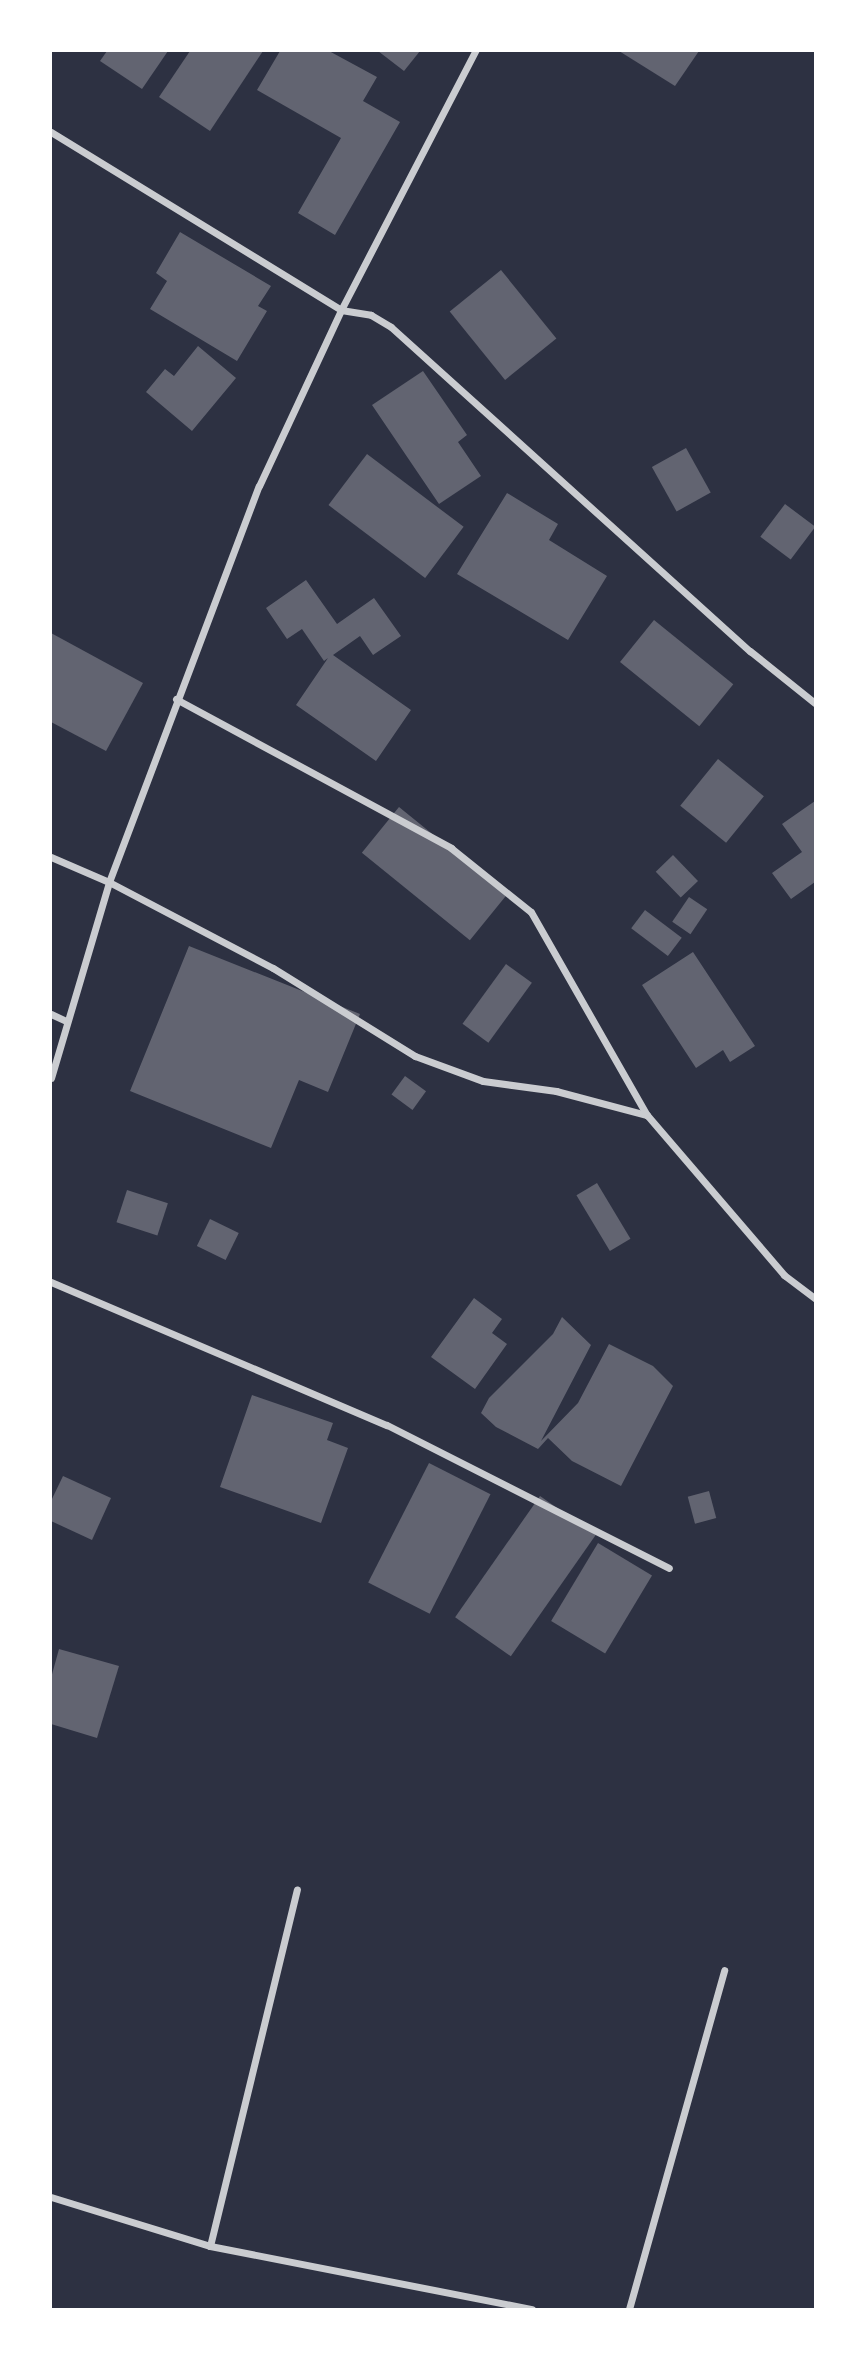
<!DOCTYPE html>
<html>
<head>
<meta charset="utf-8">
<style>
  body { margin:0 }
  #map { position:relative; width:866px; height:2360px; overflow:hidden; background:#2d3142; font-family:Inter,sans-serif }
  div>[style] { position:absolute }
  .building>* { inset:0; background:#626471; transform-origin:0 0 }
  .minor>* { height:7px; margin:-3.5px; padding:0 3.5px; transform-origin:3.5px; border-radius:3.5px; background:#caccd0 }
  span { translate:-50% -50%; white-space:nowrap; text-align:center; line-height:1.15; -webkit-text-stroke:6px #fff; paint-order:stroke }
  .frame { position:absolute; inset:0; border:52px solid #fff; pointer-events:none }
</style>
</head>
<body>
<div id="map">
  <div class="building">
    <div style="clip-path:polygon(107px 51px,168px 51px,142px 89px,100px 61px)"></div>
    <div style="clip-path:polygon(190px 51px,263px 51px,210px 131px,159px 97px)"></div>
    <div style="clip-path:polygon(280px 51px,329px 51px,377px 77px,363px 101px,400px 122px,335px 235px,298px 213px,341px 138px,257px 90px)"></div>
    <div style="clip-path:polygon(378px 51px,420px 51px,404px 71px)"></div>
    <div style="clip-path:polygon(619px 51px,699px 51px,675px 86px)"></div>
    <div style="clip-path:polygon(180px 232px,271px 286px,258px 306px,267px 311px,237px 361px,150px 309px,167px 281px,156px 273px)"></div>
    <div style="left:501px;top:270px;width:88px;height:66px;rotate:51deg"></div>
    <div style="clip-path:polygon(198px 346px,236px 378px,192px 431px,146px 392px,165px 369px,174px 376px)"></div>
    <div style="clip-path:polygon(423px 371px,467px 435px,458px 442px,481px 476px,439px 504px,372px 405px)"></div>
    <div style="left:686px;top:448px;width:51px;height:39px;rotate:61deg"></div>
    <div style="left:367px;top:454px;width:121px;height:64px;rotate:37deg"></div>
    <div style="clip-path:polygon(507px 493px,558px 524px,549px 540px,607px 576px,568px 640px,457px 574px)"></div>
    <div style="left:785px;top:504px;width:38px;height:41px;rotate:37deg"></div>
    <div style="clip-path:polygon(306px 580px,337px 624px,374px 598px,401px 636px,373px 655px,360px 636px,333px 655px,411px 710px,376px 761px,296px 705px,328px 658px,324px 661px,302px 629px,287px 639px,266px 608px)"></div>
    <div style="left:654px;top:620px;width:102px;height:54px;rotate:39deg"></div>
    <div style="clip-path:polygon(51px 633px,143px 683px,106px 751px,51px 722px)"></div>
    <div style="left:718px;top:759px;width:59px;height:60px;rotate:39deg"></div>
    <div style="clip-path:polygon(815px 801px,815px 882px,791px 899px,772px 873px,802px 852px,782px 824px)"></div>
    <div style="left:399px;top:807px;width:139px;height:59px;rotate:39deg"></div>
    <div style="left:673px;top:855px;width:36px;height:24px;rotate:46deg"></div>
    <div style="left:689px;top:897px;width:22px;height:30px;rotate:34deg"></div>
    <div style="left:645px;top:910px;width:46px;height:23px;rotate:37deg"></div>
    <div style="clip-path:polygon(189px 946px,360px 1014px,328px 1092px,299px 1080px,271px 1148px,130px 1091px)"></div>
    <div style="clip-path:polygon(693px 952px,755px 1046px,730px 1062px,723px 1050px,696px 1068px,642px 985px)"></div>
    <div style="left:506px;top:964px;width:32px;height:74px;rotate:36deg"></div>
    <div style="left:405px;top:1076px;width:26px;height:23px;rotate:36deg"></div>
    <div style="left:597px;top:1183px;width:65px;height:24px;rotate:59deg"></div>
    <div style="left:127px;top:1190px;width:43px;height:34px;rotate:18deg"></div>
    <div style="left:210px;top:1219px;width:32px;height:30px;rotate:26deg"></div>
    <div style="clip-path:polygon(474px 1298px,502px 1319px,492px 1333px,507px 1344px,475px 1389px,431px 1357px)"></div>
    <div style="clip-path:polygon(562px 1317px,591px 1345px,541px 1441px,578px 1403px,609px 1344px,653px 1366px,673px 1386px,621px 1486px,572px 1461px,548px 1438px,538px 1449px,496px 1427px,481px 1413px,489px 1398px,553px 1334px)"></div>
    <div style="clip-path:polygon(252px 1395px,333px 1423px,327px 1440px,348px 1448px,321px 1523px,220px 1487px)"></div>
    <div style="left:429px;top:1463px;width:69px;height:134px;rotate:27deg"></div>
    <div style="clip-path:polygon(63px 1476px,111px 1498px,92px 1540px,51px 1521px,51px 1501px)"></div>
    <div style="left:709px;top:1491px;width:28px;height:22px;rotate:75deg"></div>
    <div style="left:540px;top:1496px;width:68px;height:148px;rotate:35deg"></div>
    <div style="left:598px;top:1543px;width:63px;height:91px;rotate:31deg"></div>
    <div style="clip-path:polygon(59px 1649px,119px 1666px,97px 1738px,51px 1724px,51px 1678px)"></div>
  </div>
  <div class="minor">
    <div style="left:51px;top:132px;width:340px;rotate:31.5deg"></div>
    <div style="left:341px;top:310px;width:30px;rotate:9deg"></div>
    <div style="left:371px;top:315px;width:23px;rotate:31deg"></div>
    <div style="left:391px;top:327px;width:484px;rotate:42.1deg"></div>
    <div style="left:750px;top:651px;width:83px;rotate:38.7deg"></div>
    <div style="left:176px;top:699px;width:313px;rotate:28.4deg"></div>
    <div style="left:451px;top:848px;width:102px;rotate:38.7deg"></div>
    <div style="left:531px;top:912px;width:234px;rotate:60.3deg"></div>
    <div style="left:647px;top:1115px;width:211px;rotate:49.4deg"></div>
    <div style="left:784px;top:1275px;width:39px;rotate:37deg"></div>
    <div style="left:51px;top:857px;width:63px;rotate:23.3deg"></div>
    <div style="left:109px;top:882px;width:185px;rotate:27.7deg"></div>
    <div style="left:273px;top:968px;width:167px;rotate:31.8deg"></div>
    <div style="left:415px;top:1056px;width:72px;rotate:20.2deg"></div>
    <div style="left:483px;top:1081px;width:74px;rotate:7.8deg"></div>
    <div style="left:556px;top:1091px;width:94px;rotate:14.8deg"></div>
    <div style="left:51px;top:1014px;width:17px;rotate:25deg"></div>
    <div style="left:51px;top:1078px;width:204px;rotate:-73.5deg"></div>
    <div style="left:109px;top:882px;width:423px;rotate:-69.3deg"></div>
    <div style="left:259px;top:486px;width:194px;rotate:-65deg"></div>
    <div style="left:341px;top:310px;width:292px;rotate:-62.6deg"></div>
    <div style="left:51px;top:1282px;width:365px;rotate:23.1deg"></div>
    <div style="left:387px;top:1425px;width:316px;rotate:26.9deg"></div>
    <div style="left:51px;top:2197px;width:166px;rotate:17.1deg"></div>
    <div style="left:210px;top:2246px;width:328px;rotate:11.1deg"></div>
    <div style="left:210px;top:2246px;width:367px;rotate:-76.3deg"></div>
    <div style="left:629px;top:2309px;width:352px;rotate:-74.3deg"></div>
  </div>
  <div class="frame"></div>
</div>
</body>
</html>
